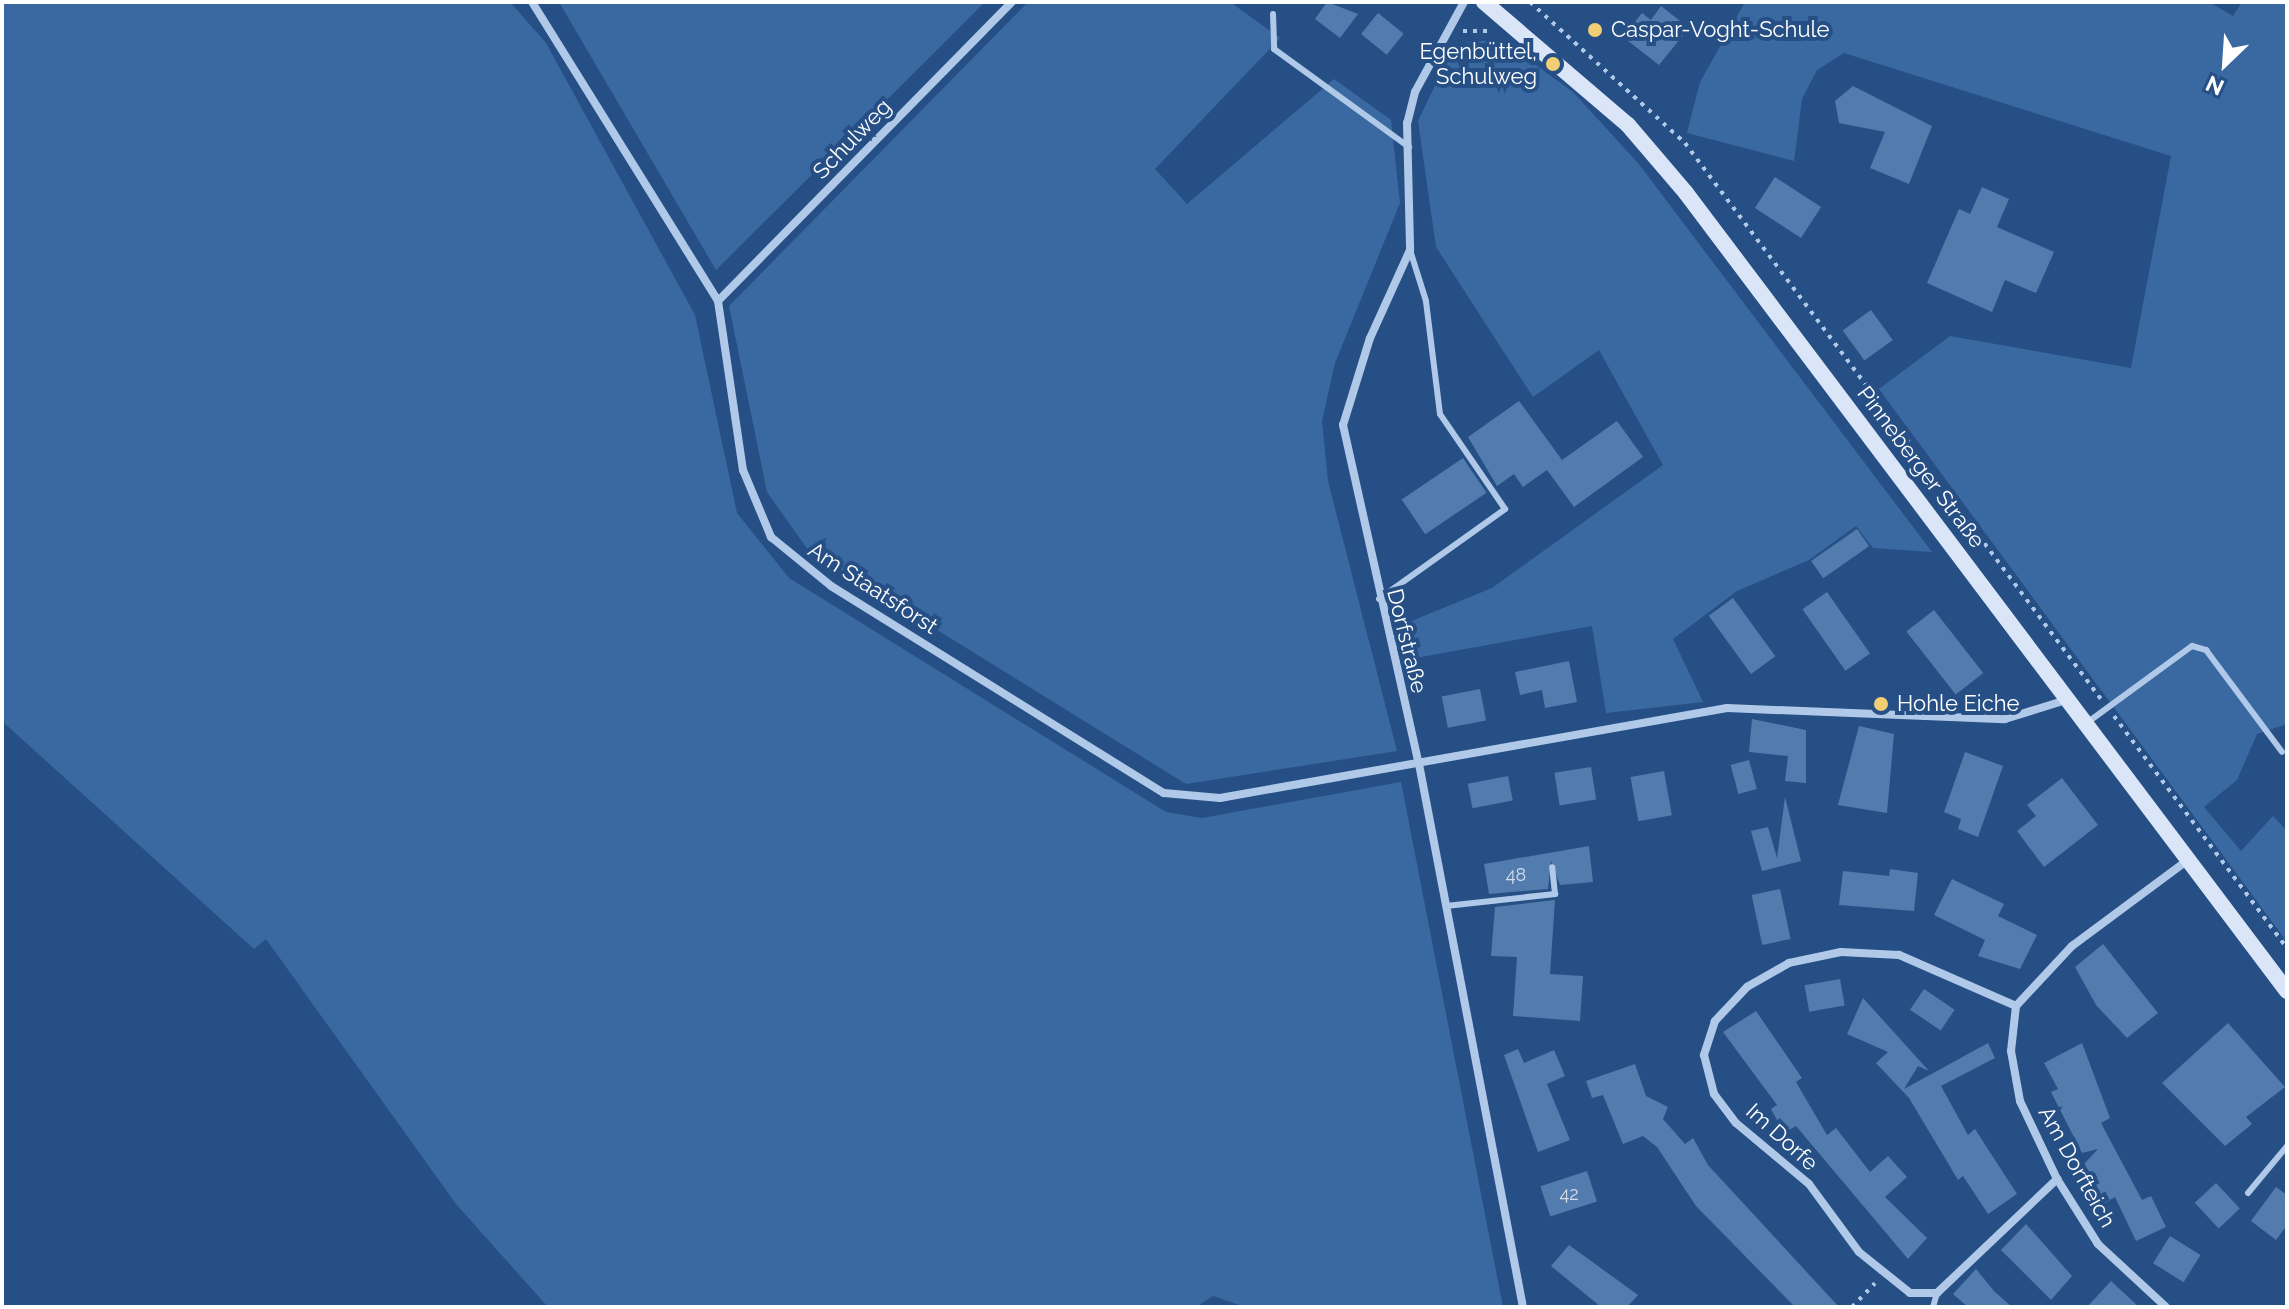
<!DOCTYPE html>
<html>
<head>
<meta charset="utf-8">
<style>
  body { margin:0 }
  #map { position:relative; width:2289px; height:1309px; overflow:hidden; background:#264f85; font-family:Raleway,sans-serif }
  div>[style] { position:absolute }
  .green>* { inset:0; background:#3a69a1 }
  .building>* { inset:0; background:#527bae; transform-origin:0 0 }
  .path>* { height:4px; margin-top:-2px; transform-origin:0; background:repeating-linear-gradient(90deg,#b0c9e8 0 4px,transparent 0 10px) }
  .service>* { height:6px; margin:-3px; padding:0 3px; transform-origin:3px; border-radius:3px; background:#b0c9e8 }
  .minor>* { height:8px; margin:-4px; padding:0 4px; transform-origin:4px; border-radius:4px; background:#b0c9e8 }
  .secondary>* { height:16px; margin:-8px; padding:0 8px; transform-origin:8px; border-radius:8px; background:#dae6f7 }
  .dots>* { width:22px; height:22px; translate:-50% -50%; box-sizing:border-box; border:4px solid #264f85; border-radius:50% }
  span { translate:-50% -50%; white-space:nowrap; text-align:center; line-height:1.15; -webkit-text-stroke:8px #264f85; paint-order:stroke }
  .number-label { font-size:18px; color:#d4deeb }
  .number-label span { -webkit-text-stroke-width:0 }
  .poi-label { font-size:22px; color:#fff }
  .left { translate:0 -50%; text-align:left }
  .right { translate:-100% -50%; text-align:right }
  .street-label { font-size:22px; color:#fff }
  .frame { position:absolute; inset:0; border:4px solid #fff; pointer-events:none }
  .north { position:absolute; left:2185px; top:24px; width:80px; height:80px; -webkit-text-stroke:6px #264f85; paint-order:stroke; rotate:205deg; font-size:22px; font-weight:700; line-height:32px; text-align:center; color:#fff }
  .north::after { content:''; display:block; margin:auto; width:28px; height:36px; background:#fff; clip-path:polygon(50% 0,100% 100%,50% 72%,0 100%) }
</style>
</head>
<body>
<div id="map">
  <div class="green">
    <div style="clip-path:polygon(2px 2px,510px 2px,546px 43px,695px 315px,737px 513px,789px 578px,1166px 812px,1202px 818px,1401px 782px,1503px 1307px,1245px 1307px,1213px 1296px,1196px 1307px,548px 1307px,456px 1204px,266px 939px,254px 949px,2px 721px)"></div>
    <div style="clip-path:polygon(559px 2px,985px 2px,716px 270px)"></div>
    <div style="clip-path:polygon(1028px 2px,1230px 2px,1280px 38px,1155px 169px,1187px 204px,1334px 79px,1391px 120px,1400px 203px,1335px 363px,1322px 421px,1328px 481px,1397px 751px,1186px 784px,808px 550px,767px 492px,729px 306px)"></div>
    <div style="clip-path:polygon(1745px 2px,2209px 2px,2233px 16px,2242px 2px,2287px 2px,2287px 724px,2257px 734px,2237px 780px,2204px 807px,2241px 851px,2273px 816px,2287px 831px,2287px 942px,1879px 389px,1950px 336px,2131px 368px,2171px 156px,1844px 53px,1817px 70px,1802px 99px,1794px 161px,1687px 133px,1700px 82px)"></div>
    <div style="clip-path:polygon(1500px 39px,1573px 92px,1638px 163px,1932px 552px,1873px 548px,1856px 526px,1809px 560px,1737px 591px,1673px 639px,1703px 702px,1606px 713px,1592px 626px,1410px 659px,1397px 627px,1492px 588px,1663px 465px,1599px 350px,1533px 397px,1436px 247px,1418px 121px,1455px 44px)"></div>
  </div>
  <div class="building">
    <div style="clip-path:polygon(1327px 2px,1358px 14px,1340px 38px,1315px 19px)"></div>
    <div style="clip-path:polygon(1661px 6px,1689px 28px,1659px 65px,1623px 37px,1642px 13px,1651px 20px)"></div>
    <div style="left:1378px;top:13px;width:33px;height:27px;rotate:39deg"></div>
    <div style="clip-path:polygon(1853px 86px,1932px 126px,1909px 184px,1870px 168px,1885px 132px,1839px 123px,1835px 101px)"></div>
    <div style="left:1775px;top:177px;width:55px;height:37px;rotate:33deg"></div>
    <div style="clip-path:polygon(1982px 187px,2009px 199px,1997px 227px,2054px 252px,2036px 293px,2005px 280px,1992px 312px,1927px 283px,1959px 209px,1970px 214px)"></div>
    <div style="left:1871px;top:310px;width:37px;height:35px;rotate:54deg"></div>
    <div style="clip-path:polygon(1519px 401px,1562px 460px,1617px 421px,1643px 457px,1574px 507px,1547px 470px,1523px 487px,1514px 474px,1497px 486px,1468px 437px)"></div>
    <div style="left:1463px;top:458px;width:42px;height:74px;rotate:56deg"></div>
    <div style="left:1857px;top:529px;width:21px;height:56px;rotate:55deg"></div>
    <div style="left:1827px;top:592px;width:75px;height:30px;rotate:55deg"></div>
    <div style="left:1733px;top:598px;width:72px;height:30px;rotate:54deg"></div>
    <div style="left:1934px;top:610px;width:80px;height:35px;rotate:52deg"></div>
    <div style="clip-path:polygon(1569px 661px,1577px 702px,1545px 708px,1542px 690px,1520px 695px,1515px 672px)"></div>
    <div style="left:1480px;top:689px;width:32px;height:39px;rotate:79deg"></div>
    <div style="clip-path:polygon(1752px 719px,1806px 730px,1806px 783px,1785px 781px,1788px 756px,1749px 752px)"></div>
    <div style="clip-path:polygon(1859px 726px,1894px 734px,1887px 813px,1838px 805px)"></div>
    <div style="clip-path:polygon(1965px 752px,2003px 766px,1978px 837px,1958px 829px,1961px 819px,1944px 812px)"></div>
    <div style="left:1749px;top:760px;width:30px;height:19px;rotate:75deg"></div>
    <div style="left:1591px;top:767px;width:33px;height:37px;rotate:81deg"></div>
    <div style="left:1664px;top:771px;width:45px;height:34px;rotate:80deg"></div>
    <div style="left:1508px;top:776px;width:25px;height:41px;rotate:79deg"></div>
    <div style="clip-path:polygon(2062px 778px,2098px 825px,2044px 867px,2017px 831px,2036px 816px,2027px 805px)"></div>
    <div style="clip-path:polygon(1785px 797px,1801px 861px,1762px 871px,1751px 831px,1768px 827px,1777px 858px)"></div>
    <div style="clip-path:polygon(1589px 846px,1593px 882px,1560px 885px,1551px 861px,1548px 889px,1489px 894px,1484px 864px)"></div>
    <div style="clip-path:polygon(1890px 869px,1918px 873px,1914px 911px,1839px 905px,1843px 871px,1889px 876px)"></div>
    <div style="clip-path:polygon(1952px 879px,2004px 904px,1998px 916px,2037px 935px,2020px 969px,1978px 956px,1985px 940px,1934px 915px)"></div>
    <div style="left:1780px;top:889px;width:51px;height:29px;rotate:78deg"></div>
    <div style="clip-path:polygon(1555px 900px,1550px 974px,1583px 976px,1580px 1021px,1513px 1016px,1517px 957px,1491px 956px,1495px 907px)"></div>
    <div style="clip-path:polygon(2103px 944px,2158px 1013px,2127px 1038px,2096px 1005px,2075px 967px)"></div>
    <div style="left:1840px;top:979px;width:27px;height:36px;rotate:80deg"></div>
    <div style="left:1924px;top:989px;width:37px;height:25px;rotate:34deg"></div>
    <div style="clip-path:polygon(1863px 998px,1929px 1071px,1918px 1066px,1904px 1089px,1988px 1043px,1995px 1058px,1941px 1086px,1968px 1135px,1975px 1129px,2017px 1194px,1988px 1214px,1963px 1176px,1958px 1180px,1909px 1098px,1876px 1063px,1888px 1052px,1847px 1034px)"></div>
    <div style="clip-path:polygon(1756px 1011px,1802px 1078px,1796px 1082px,1827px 1135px,1836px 1128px,1870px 1172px,1888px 1156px,1907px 1177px,1885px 1197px,1927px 1238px,1908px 1259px,1796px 1126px,1784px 1133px,1771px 1109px,1777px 1105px,1723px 1032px)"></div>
    <div style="clip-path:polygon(2228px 1023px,2285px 1087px,2246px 1117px,2252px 1124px,2225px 1146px,2162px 1083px)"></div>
    <div style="clip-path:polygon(2082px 1043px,2110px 1118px,2101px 1123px,2142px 1200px,2151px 1196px,2166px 1227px,2136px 1241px,2115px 1197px,2105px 1203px,2084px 1164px,2098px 1149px,2082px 1153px,2051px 1092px,2058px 1089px,2044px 1063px)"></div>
    <div style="clip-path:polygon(1518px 1049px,1524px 1063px,1554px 1050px,1565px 1076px,1547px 1084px,1570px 1140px,1538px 1152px,1504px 1055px)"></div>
    <div style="clip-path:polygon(1635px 1064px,1646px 1096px,1668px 1107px,1663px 1119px,1685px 1144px,1693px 1138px,1708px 1165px,1839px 1307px,1795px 1307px,1696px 1206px,1657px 1147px,1643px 1136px,1623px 1144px,1603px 1095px,1592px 1098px,1586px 1081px)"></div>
    <div style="left:1587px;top:1171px;width:32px;height:49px;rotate:72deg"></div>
    <div style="left:2216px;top:1183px;width:35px;height:29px;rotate:47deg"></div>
    <div style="clip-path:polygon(2276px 1187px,2287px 1195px,2287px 1225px,2276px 1240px,2251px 1221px)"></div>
    <div style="clip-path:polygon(2026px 1224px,2072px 1276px,2051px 1300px,2001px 1250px)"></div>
    <div style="left:2170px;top:1236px;width:36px;height:32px;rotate:32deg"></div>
    <div style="clip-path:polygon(1569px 1245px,1638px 1295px,1627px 1307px,1601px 1307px,1551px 1266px)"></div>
    <div style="clip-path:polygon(1976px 1269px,1994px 1291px,2012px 1307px,1968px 1307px,1953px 1294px)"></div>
    <div style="clip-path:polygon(2111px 1281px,2139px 1307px,2087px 1307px)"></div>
  </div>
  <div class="path">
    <div style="left:1530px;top:2px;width:210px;rotate:42.3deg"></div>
    <div style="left:1685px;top:143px;width:694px;rotate:53.2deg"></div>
    <div style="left:1463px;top:31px;width:28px"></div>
    <div style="left:2114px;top:716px;width:289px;rotate:53.3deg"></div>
    <div style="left:1852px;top:1307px;width:33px;rotate:-46deg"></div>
  </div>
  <div class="service">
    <div style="left:1273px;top:14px;width:35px;rotate:88deg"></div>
    <div style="left:1274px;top:49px;width:167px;rotate:36deg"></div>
    <div style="left:1379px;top:599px;width:155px;rotate:-35.5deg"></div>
    <div style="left:1505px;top:509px;width:115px;rotate:-124.4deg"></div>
    <div style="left:1440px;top:414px;width:114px;rotate:-97.1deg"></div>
    <div style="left:1426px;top:301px;width:53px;rotate:-107.4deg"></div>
    <div style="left:2088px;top:722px;width:129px;rotate:-36.2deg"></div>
    <div style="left:2192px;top:646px;width:15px;rotate:16deg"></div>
    <div style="left:2206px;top:650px;width:127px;rotate:53.3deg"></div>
    <div style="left:1446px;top:906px;width:110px;rotate:-6.3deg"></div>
    <div style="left:1555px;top:894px;width:27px;rotate:-96deg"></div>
    <div style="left:2248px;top:1193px;width:61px;rotate:-50.3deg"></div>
    <div style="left:1933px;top:1307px;width:15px;rotate:-74deg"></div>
  </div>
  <div class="minor">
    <div style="left:532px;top:2px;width:352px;rotate:58.1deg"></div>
    <div style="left:718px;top:301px;width:171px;rotate:81.6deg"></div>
    <div style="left:743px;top:470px;width:73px;rotate:67.3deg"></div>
    <div style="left:771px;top:537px;width:77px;rotate:39.2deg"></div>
    <div style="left:831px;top:586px;width:392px;rotate:31.9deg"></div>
    <div style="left:1164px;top:793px;width:56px;rotate:5.1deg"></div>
    <div style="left:1220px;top:798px;width:515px;rotate:-10.07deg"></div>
    <div style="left:1727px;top:708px;width:278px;rotate:2.3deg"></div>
    <div style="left:2005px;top:719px;width:64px;rotate:-17.3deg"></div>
    <div style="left:1464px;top:2px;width:102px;rotate:118.6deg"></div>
    <div style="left:1415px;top:92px;width:32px;rotate:104deg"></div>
    <div style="left:1407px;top:123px;width:127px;rotate:88.6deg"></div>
    <div style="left:1410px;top:250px;width:97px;rotate:114.4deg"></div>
    <div style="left:1370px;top:338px;width:91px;rotate:107.2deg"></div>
    <div style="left:1343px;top:425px;width:347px;rotate:77.4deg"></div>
    <div style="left:1419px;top:764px;width:553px;rotate:79.16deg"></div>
    <div style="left:718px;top:301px;width:419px;rotate:-45.5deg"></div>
    <div style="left:2016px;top:1006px;width:128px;rotate:-156.4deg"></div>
    <div style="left:1899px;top:955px;width:58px;rotate:-177deg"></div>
    <div style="left:1841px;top:952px;width:53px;rotate:168.1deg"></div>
    <div style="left:1789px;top:963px;width:48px;rotate:150.3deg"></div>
    <div style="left:1747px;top:987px;width:47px;rotate:133.3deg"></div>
    <div style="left:1715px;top:1021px;width:36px;rotate:108deg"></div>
    <div style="left:1704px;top:1055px;width:40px;rotate:75.6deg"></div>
    <div style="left:1714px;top:1094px;width:36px;rotate:53deg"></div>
    <div style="left:1736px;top:1123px;width:95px;rotate:39.9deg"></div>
    <div style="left:1809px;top:1184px;width:84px;rotate:53.7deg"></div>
    <div style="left:1859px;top:1252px;width:65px;rotate:38.8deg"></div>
    <div style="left:1910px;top:1293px;width:27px"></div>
    <div style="left:1937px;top:1293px;width:166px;rotate:-43.5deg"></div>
    <div style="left:2166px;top:1307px;width:93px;rotate:-137.2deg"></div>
    <div style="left:2098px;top:1244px;width:77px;rotate:-122.2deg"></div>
    <div style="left:2057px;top:1179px;width:86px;rotate:-115.4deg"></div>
    <div style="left:2020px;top:1101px;width:51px;rotate:-100.2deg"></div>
    <div style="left:2011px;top:1051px;width:45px;rotate:-83.7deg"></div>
    <div style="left:2016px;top:1006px;width:82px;rotate:-47deg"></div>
    <div style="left:2072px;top:946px;width:146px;rotate:-36.6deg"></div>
  </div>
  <div class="secondary">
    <div style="left:1484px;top:2px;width:189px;rotate:40.5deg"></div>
    <div style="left:1628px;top:125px;width:89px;rotate:49.5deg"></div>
    <div style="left:1686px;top:193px;width:999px;rotate:53.02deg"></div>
  </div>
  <div class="dots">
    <div style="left:1595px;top:30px;background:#f1cd75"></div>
    <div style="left:1553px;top:64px;background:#f1cd75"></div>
    <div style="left:1881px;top:704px;background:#f1cd75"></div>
  </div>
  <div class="number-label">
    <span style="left:1516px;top:875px">48</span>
    <span style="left:1569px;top:1194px">42</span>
  </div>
  <div class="poi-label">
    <span class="left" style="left:1611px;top:30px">Caspar-Voght-Schule</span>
    <span class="right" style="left:1537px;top:64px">Egenbüttel,<br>Schulweg</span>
    <span class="left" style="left:1897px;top:704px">Hohle Eiche</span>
  </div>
  <div class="street-label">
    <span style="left:852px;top:139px;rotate:-46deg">Schulweg</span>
    <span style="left:1921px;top:467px;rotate:53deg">Pinneberger Straße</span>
    <span style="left:873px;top:588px;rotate:33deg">Am Staatsforst</span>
    <span style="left:1407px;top:641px;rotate:76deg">Dorfstraße</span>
    <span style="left:1782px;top:1137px;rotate:42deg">Im Dorfe</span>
    <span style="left:2077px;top:1167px;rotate:61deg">Am Dorfteich</span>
  </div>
  <div class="frame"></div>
  <div class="north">N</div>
</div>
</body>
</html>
